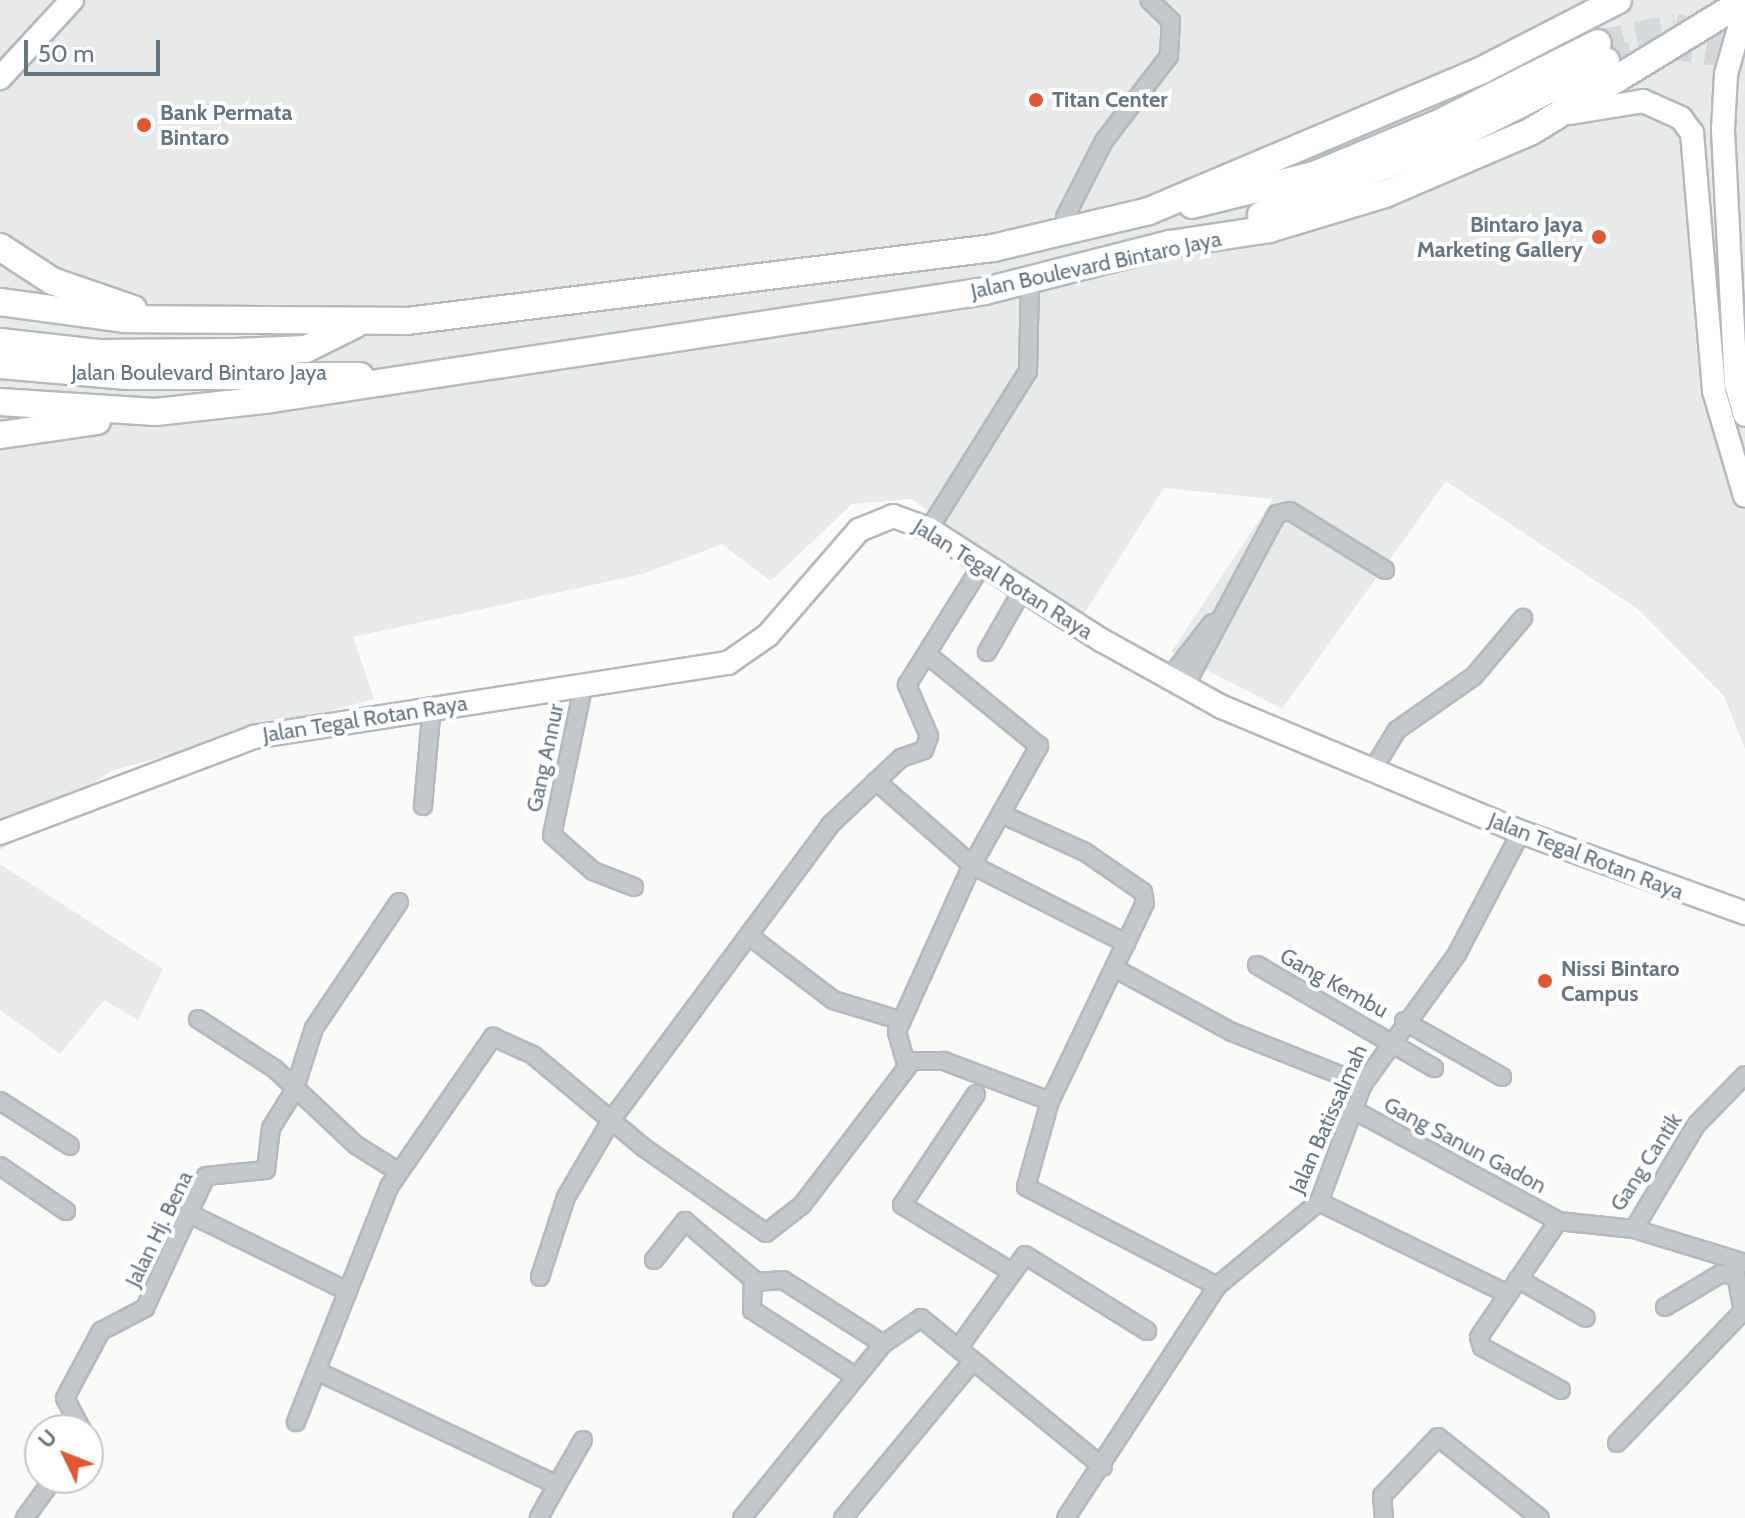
<!DOCTYPE html>
<html>
<head>
<meta charset="utf-8">
<style>
  body { margin:0 }
  #map { position:relative; width:1745px; height:1518px; overflow:hidden; background:#fafaf8; font-family:Cabin,sans-serif }
  div>[style] { position:absolute }
  .built>* { inset:0; background:#e8e9e9 }
  .primary-tunnel>* { height:26px; margin-top:-13px; transform-origin:0; background:repeating-linear-gradient(90deg,#d5d9db 0 26px,transparent 0 39px) }
  .roads { filter:drop-shadow(2px 0 #b3babf) drop-shadow(-2px 0 #b3babf) drop-shadow(0 2px #b3babf) drop-shadow(0 -2px #b3babf) }
  .minor>* { height:16px; margin:-8px; padding:0 8px; transform-origin:8px; border-radius:8px; background:#c3c8cc }
  .secondary>* { height:22px; margin:-11px; padding:0 11px; transform-origin:11px; border-radius:11px; background:#fff }
  .primary>* { height:26px; margin:-13px; padding:0 13px; transform-origin:13px; border-radius:13px; background:#fff }
  .dots>* { width:22px; height:22px; translate:-50% -50%; box-sizing:border-box; border:4px solid #fff; border-radius:50% }
  span { translate:-50% -50%; white-space:nowrap; text-align:center; line-height:1.15; -webkit-text-stroke:8px #fff; paint-order:stroke }
  .poi-label { font-size:22px; color:#657683; font-weight:700 }
  .left { translate:0 -50%; text-align:left }
  .right { translate:-100% -50%; text-align:right }
  .street-label { font-size:22px; color:#657683 }
  .north { position:absolute; left:24px; top:1414px; width:80px; height:80px; box-sizing:border-box; background:#fff; border:2px solid #c1c8cd; border-radius:50%; rotate:313deg; font-size:22px; font-weight:700; line-height:32px; text-align:center; color:#657683 }
  .north::after { content:''; display:block; margin:auto; width:28px; height:36px; background:#e4572e; clip-path:polygon(50% 0,100% 100%,50% 72%,0 100%) }
  .scale { position:absolute; left:24px; top:40px; width:136px; height:36px; box-sizing:border-box; border:4px solid #657683; border-top:0; padding-left:10px; font-size:24px; line-height:28px; white-space:nowrap; color:#657683; -webkit-text-stroke:6px #fff; paint-order:stroke }
</style>
</head>
<body>
<div id="map">
  <div class="built">
    <div style="clip-path:polygon(0 0,1745px 0,1745px 749px,1724px 696px,1638px 609px,1446px 481px,1282px 709px,1171px 652px,1273px 499px,1164px 488px,1082px 617px,911px 499px,852px 504px,771px 581px,722px 544px,643px 574px,353px 637px,374px 699px,111px 771px,0 850px)"></div>
    <div style="clip-path:polygon(0 864px,163px 969px,138px 1020px,104px 1000px,60px 1054px,0 1010px)"></div>
  </div>
  <div class="primary-tunnel">
    <div style="left:1598px;top:43px;width:79px;rotate:-11.7deg"></div>
    <div style="left:1675px;top:27px;width:72px;rotate:12.1deg"></div>
    <div style="left:1606px;top:61px;width:63px;rotate:-13.8deg"></div>
    <div style="left:1667px;top:46px;width:72px;rotate:8deg"></div>
  </div>
  <div class="roads">
    <div class="minor">
      <div style="left:1067px;top:233px;width:16px;rotate:-97deg"></div>
      <div style="left:1065px;top:217px;width:85px;rotate:-62.8deg"></div>
      <div style="left:1104px;top:141px;width:107px;rotate:-52.6deg"></div>
      <div style="left:1169px;top:56px;width:35px;rotate:-87deg"></div>
      <div style="left:1171px;top:21px;width:30px;rotate:-136deg"></div>
      <div style="left:929px;top:529px;width:186px;rotate:-57.9deg"></div>
      <div style="left:1028px;top:371px;width:89px;rotate:-88.7deg"></div>
      <div style="left:987px;top:652px;width:70px;rotate:-60.2deg"></div>
      <div style="left:1168px;top:680px;width:72px;rotate:-52.3deg"></div>
      <div style="left:583px;top:688px;width:150px;rotate:101.9deg"></div>
      <div style="left:552px;top:835px;width:55px;rotate:41.3deg"></div>
      <div style="left:593px;top:871px;width:44px;rotate:21.3deg"></div>
      <div style="left:1184px;top:688px;width:197px;rotate:-61.9deg"></div>
      <div style="left:1277px;top:514px;width:13px;rotate:-13deg"></div>
      <div style="left:1290px;top:511px;width:112px;rotate:31.8deg"></div>
      <div style="left:1372px;top:771px;width:48px;rotate:-58.6deg"></div>
      <div style="left:1397px;top:730px;width:94px;rotate:-35deg"></div>
      <div style="left:1474px;top:676px;width:76px;rotate:-49.8deg"></div>
      <div style="left:876px;top:781px;width:128px;rotate:41.2deg"></div>
      <div style="left:972px;top:865px;width:173px;rotate:26.9deg"></div>
      <div style="left:423px;top:806px;width:100px;rotate:-84.9deg"></div>
      <div style="left:1001px;top:814px;width:92px;rotate:24.3deg"></div>
      <div style="left:1085px;top:852px;width:70px;rotate:34.6deg"></div>
      <div style="left:1143px;top:892px;width:11px;rotate:80deg"></div>
      <div style="left:1145px;top:903px;width:220px;rotate:115.6deg"></div>
      <div style="left:1050px;top:1101px;width:89px;rotate:105.6deg"></div>
      <div style="left:1026px;top:1187px;width:215px;rotate:27.4deg"></div>
      <div style="left:752px;top:938px;width:102px;rotate:37.4deg"></div>
      <div style="left:833px;top:1000px;width:72px;rotate:16.9deg"></div>
      <div style="left:1257px;top:965px;width:205px;rotate:30.2deg"></div>
      <div style="left:1114px;top:968px;width:134px;rotate:28.5deg"></div>
      <div style="left:1232px;top:1032px;width:141px;rotate:21.7deg"></div>
      <div style="left:198px;top:1019px;width:92px;rotate:33deg"></div>
      <div style="left:275px;top:1069px;width:111px;rotate:43.2deg"></div>
      <div style="left:356px;top:1145px;width:51px;rotate:32.1deg"></div>
      <div style="left:1404px;top:1021px;width:113px;rotate:29.7deg"></div>
      <div style="left:907px;top:1067px;width:37px;rotate:-106deg"></div>
      <div style="left:897px;top:1031px;width:182px;rotate:-65.7deg"></div>
      <div style="left:972px;top:865px;width:137px;rotate:-60.6deg"></div>
      <div style="left:1039px;top:746px;width:142px;rotate:-140.7deg"></div>
      <div style="left:976px;top:1094px;width:133px;rotate:123.7deg"></div>
      <div style="left:902px;top:1205px;width:127px;rotate:31.4deg"></div>
      <div style="left:0;top:1101px;width:83px;rotate:32.7deg"></div>
      <div style="left:1352px;top:1109px;width:234px;rotate:28.5deg"></div>
      <div style="left:0;top:1166px;width:80px;rotate:34.3deg"></div>
      <div style="left:1319px;top:1202px;width:210px;rotate:26deg"></div>
      <div style="left:190px;top:1214px;width:175px;rotate:26.1deg"></div>
      <div style="left:1634px;top:1229px;width:121px;rotate:-59.2deg"></div>
      <div style="left:1696px;top:1125px;width:70px;rotate:-45.6deg"></div>
      <div style="left:654px;top:1260px;width:50px;rotate:-51.5deg"></div>
      <div style="left:685px;top:1221px;width:89px;rotate:40.5deg"></div>
      <div style="left:753px;top:1279px;width:31px;rotate:92deg"></div>
      <div style="left:752px;top:1310px;width:122px;rotate:32.7deg"></div>
      <div style="left:540px;top:1277px;width:84px;rotate:-72deg"></div>
      <div style="left:566px;top:1197px;width:91px;rotate:-59.5deg"></div>
      <div style="left:612px;top:1119px;width:366px;rotate:-53.4deg"></div>
      <div style="left:830px;top:825px;width:98px;rotate:-43.3deg"></div>
      <div style="left:901px;top:758px;width:24px;rotate:-19deg"></div>
      <div style="left:924px;top:750px;width:15px;rotate:-70deg"></div>
      <div style="left:929px;top:736px;width:56px;rotate:-113.3deg"></div>
      <div style="left:907px;top:685px;width:142px;rotate:-58deg"></div>
      <div style="left:1518px;top:1279px;width:78px;rotate:29.8deg"></div>
      <div style="left:755px;top:1282px;width:28px;rotate:-4deg"></div>
      <div style="left:783px;top:1280px;width:119px;rotate:32.6deg"></div>
      <div style="left:1665px;top:1307px;width:64px;rotate:-31deg"></div>
      <div style="left:1720px;top:1274px;width:16px;rotate:4deg"></div>
      <div style="left:959px;top:1347px;width:113px;rotate:-54.3deg"></div>
      <div style="left:1025px;top:1255px;width:144px;rotate:31.9deg"></div>
      <div style="left:319px;top:1372px;width:263px;rotate:25.4deg"></div>
      <div style="left:557px;top:1485px;width:38px;rotate:119deg"></div>
      <div style="left:1561px;top:1390px;width:90px;rotate:-151.4deg"></div>
      <div style="left:1482px;top:1347px;width:10px;rotate:-107deg"></div>
      <div style="left:1479px;top:1337px;width:140px;rotate:-55.7deg"></div>
      <div style="left:1558px;top:1221px;width:76px;rotate:6deg"></div>
      <div style="left:1634px;top:1229px;width:116px;rotate:17deg"></div>
      <div style="left:296px;top:1422px;width:253px;rotate:-68.4deg"></div>
      <div style="left:389px;top:1187px;width:183px;rotate:-55.3deg"></div>
      <div style="left:493px;top:1037px;width:44px;rotate:24.2deg"></div>
      <div style="left:533px;top:1055px;width:143px;rotate:39.9deg"></div>
      <div style="left:643px;top:1147px;width:150px;rotate:35deg"></div>
      <div style="left:766px;top:1233px;width:46px;rotate:-37.9deg"></div>
      <div style="left:802px;top:1205px;width:181px;rotate:-52.6deg"></div>
      <div style="left:912px;top:1061px;width:32px"></div>
      <div style="left:944px;top:1061px;width:113px;rotate:20.7deg"></div>
      <div style="left:82px;top:1430px;width:36px;rotate:-118deg"></div>
      <div style="left:65px;top:1398px;width:76px;rotate:-61.8deg"></div>
      <div style="left:101px;top:1331px;width:50px;rotate:-27.6deg"></div>
      <div style="left:145px;top:1308px;width:145px;rotate:-65.2deg"></div>
      <div style="left:206px;top:1176px;width:60px;rotate:-5.7deg"></div>
      <div style="left:266px;top:1170px;width:42px;rotate:-83.2deg"></div>
      <div style="left:271px;top:1128px;width:44px;rotate:-58.1deg"></div>
      <div style="left:294px;top:1091px;width:66px;rotate:-72.4deg"></div>
      <div style="left:314px;top:1028px;width:152px;rotate:-56deg"></div>
      <div style="left:1617px;top:1443px;width:182px;rotate:-46.3deg"></div>
      <div style="left:1743px;top:1311px;width:37px;rotate:-101deg"></div>
      <div style="left:557px;top:1485px;width:52px;rotate:-60deg"></div>
      <div style="left:25px;top:1518px;width:49px;rotate:-54.1deg"></div>
      <div style="left:742px;top:1518px;width:224px;rotate:-51deg"></div>
      <div style="left:883px;top:1344px;width:46px;rotate:-34.4deg"></div>
      <div style="left:921px;top:1318px;width:235px;rotate:39.3deg"></div>
      <div style="left:843px;top:1518px;width:202px;rotate:-50.4deg"></div>
      <div style="left:1066px;top:1518px;width:277px;rotate:-56.9deg"></div>
      <div style="left:1217px;top:1286px;width:132px;rotate:-39.5deg"></div>
      <div style="left:1319px;top:1202px;width:126px;rotate:-69.6deg"></div>
      <div style="left:1363px;top:1084px;width:160px;rotate:-54.1deg"></div>
      <div style="left:1457px;top:954px;width:138px;rotate:-62.3deg"></div>
      <div style="left:1384px;top:1518px;width:22px;rotate:-95deg"></div>
      <div style="left:1382px;top:1496px;width:81px;rotate:-46.5deg"></div>
      <div style="left:1438px;top:1437px;width:130px;rotate:38.5deg"></div>
    </div>
    <div class="secondary">
      <div style="left:1745px;top:7px;width:70px;rotate:105.8deg"></div>
      <div style="left:1726px;top:74px;width:56px;rotate:93.1deg"></div>
      <div style="left:1723px;top:130px;width:254px;rotate:87.1deg"></div>
      <div style="left:1736px;top:384px;width:32px;rotate:74deg"></div>
      <div style="left:0;top:78px;width:106px;rotate:-47.3deg"></div>
      <div style="left:1570px;top:113px;width:74px;rotate:-9.3deg"></div>
      <div style="left:1643px;top:101px;width:42px;rotate:24.1deg"></div>
      <div style="left:1681px;top:118px;width:19px;rotate:54deg"></div>
      <div style="left:1692px;top:133px;width:259px;rotate:85.1deg"></div>
      <div style="left:1714px;top:391px;width:109px;rotate:73.6deg"></div>
      <div style="left:0;top:833px;width:272px;rotate:-20.7deg"></div>
      <div style="left:254px;top:737px;width:480px;rotate:-8.9deg"></div>
      <div style="left:728px;top:663px;width:49px;rotate:-35deg"></div>
      <div style="left:768px;top:635px;width:139px;rotate:-49.1deg"></div>
      <div style="left:859px;top:530px;width:37px;rotate:-22deg"></div>
      <div style="left:893px;top:516px;width:38px;rotate:20deg"></div>
      <div style="left:929px;top:529px;width:207px;rotate:32.8deg"></div>
      <div style="left:1103px;top:641px;width:136px;rotate:29deg"></div>
      <div style="left:1222px;top:707px;width:324px;rotate:22.7deg"></div>
      <div style="left:1521px;top:832px;width:238px;rotate:19.9deg"></div>
    </div>
    <div class="primary">
      <div style="left:1192px;top:205px;width:126px;rotate:-13.8deg"></div>
      <div style="left:1314px;top:175px;width:131px;rotate:-22.5deg"></div>
      <div style="left:1435px;top:125px;width:182px;rotate:-26.7deg"></div>
      <div style="left:1261px;top:215px;width:200px;rotate:-21.7deg"></div>
      <div style="left:1447px;top:141px;width:178px;rotate:-26.7deg"></div>
      <div style="left:0;top:247px;width:62px;rotate:33.2deg"></div>
      <div style="left:52px;top:281px;width:86px;rotate:19.1deg"></div>
      <div style="left:0;top:302px;width:125px;rotate:7.8deg"></div>
      <div style="left:124px;top:319px;width:283px;rotate:0.4deg"></div>
      <div style="left:407px;top:321px;width:591px;rotate:-7.1deg"></div>
      <div style="left:993px;top:248px;width:160px;rotate:-13.3deg"></div>
      <div style="left:1149px;top:211px;width:362px;rotate:-22.9deg"></div>
      <div style="left:1482px;top:70px;width:153px;rotate:-27.2deg"></div>
      <div style="left:0;top:342px;width:101px;rotate:6.3deg"></div>
      <div style="left:100px;top:353px;width:136px;rotate:-0.4deg"></div>
      <div style="left:236px;top:352px;width:70px;rotate:-2.5deg"></div>
      <div style="left:306px;top:349px;width:54px;rotate:-26.6deg"></div>
      <div style="left:0;top:365px;width:128px;rotate:4.9deg"></div>
      <div style="left:128px;top:376px;width:232px"></div>
      <div style="left:0;top:402px;width:156px;rotate:3.7deg"></div>
      <div style="left:156px;top:412px;width:117px;rotate:-6.4deg"></div>
      <div style="left:272px;top:399px;width:721px;rotate:-8.61deg"></div>
      <div style="left:985px;top:291px;width:191px;rotate:-14.3deg"></div>
      <div style="left:1170px;top:244px;width:100px;rotate:-8.6deg"></div>
      <div style="left:1269px;top:229px;width:121px;rotate:-16.8deg"></div>
      <div style="left:1385px;top:194px;width:158px;rotate:-23.2deg"></div>
      <div style="left:1530px;top:132px;width:252px;rotate:-31.5deg"></div>
      <div style="left:0;top:435px;width:98px;rotate:-8.2deg"></div>
    </div>
  </div>
  <div class="dots">
    <div style="left:1036px;top:100px;background:#e4572e"></div>
    <div style="left:144px;top:125px;background:#e4572e"></div>
    <div style="left:1599px;top:237px;background:#e4572e"></div>
    <div style="left:1545px;top:981px;background:#e4572e"></div>
  </div>
  <div class="poi-label">
    <span class="left" style="left:1052px;top:100px">Titan Center</span>
    <span class="left" style="left:160px;top:125px">Bank Permata<br>Bintaro</span>
    <span class="right" style="left:1583px;top:237px">Bintaro Jaya<br>Marketing Gallery</span>
    <span class="left" style="left:1561px;top:981px">Nissi Bintaro<br>Campus</span>
  </div>
  <div class="street-label">
    <span style="left:1096px;top:265px;rotate:-12deg">Jalan Boulevard Bintaro Jaya</span>
    <span style="left:199px;top:373px">Jalan Boulevard Bintaro Jaya</span>
    <span style="left:1003px;top:579px;rotate:32deg">Jalan Tegal Rotan Raya</span>
    <span style="left:365px;top:719px;rotate:-9deg">Jalan Tegal Rotan Raya</span>
    <span style="left:545px;top:758px;rotate:-78deg">Gang Annur</span>
    <span style="left:1586px;top:856px;rotate:21deg">Jalan Tegal Rotan Raya</span>
    <span style="left:1334px;top:983px;rotate:29deg">Gang Kembu</span>
    <span style="left:1328px;top:1119px;rotate:-66deg">Jalan Batissalmah</span>
    <span style="left:1465px;top:1145px;rotate:28deg">Gang Sanun Gadon</span>
    <span style="left:1646px;top:1162px;rotate:-57deg">Gang Cantik</span>
    <span style="left:159px;top:1229px;rotate:-64deg">Jalan Hj. Bena</span>
  </div>
  <div class="north">U</div>
  <div class="scale">50 m</div>
</div>
</body>
</html>
